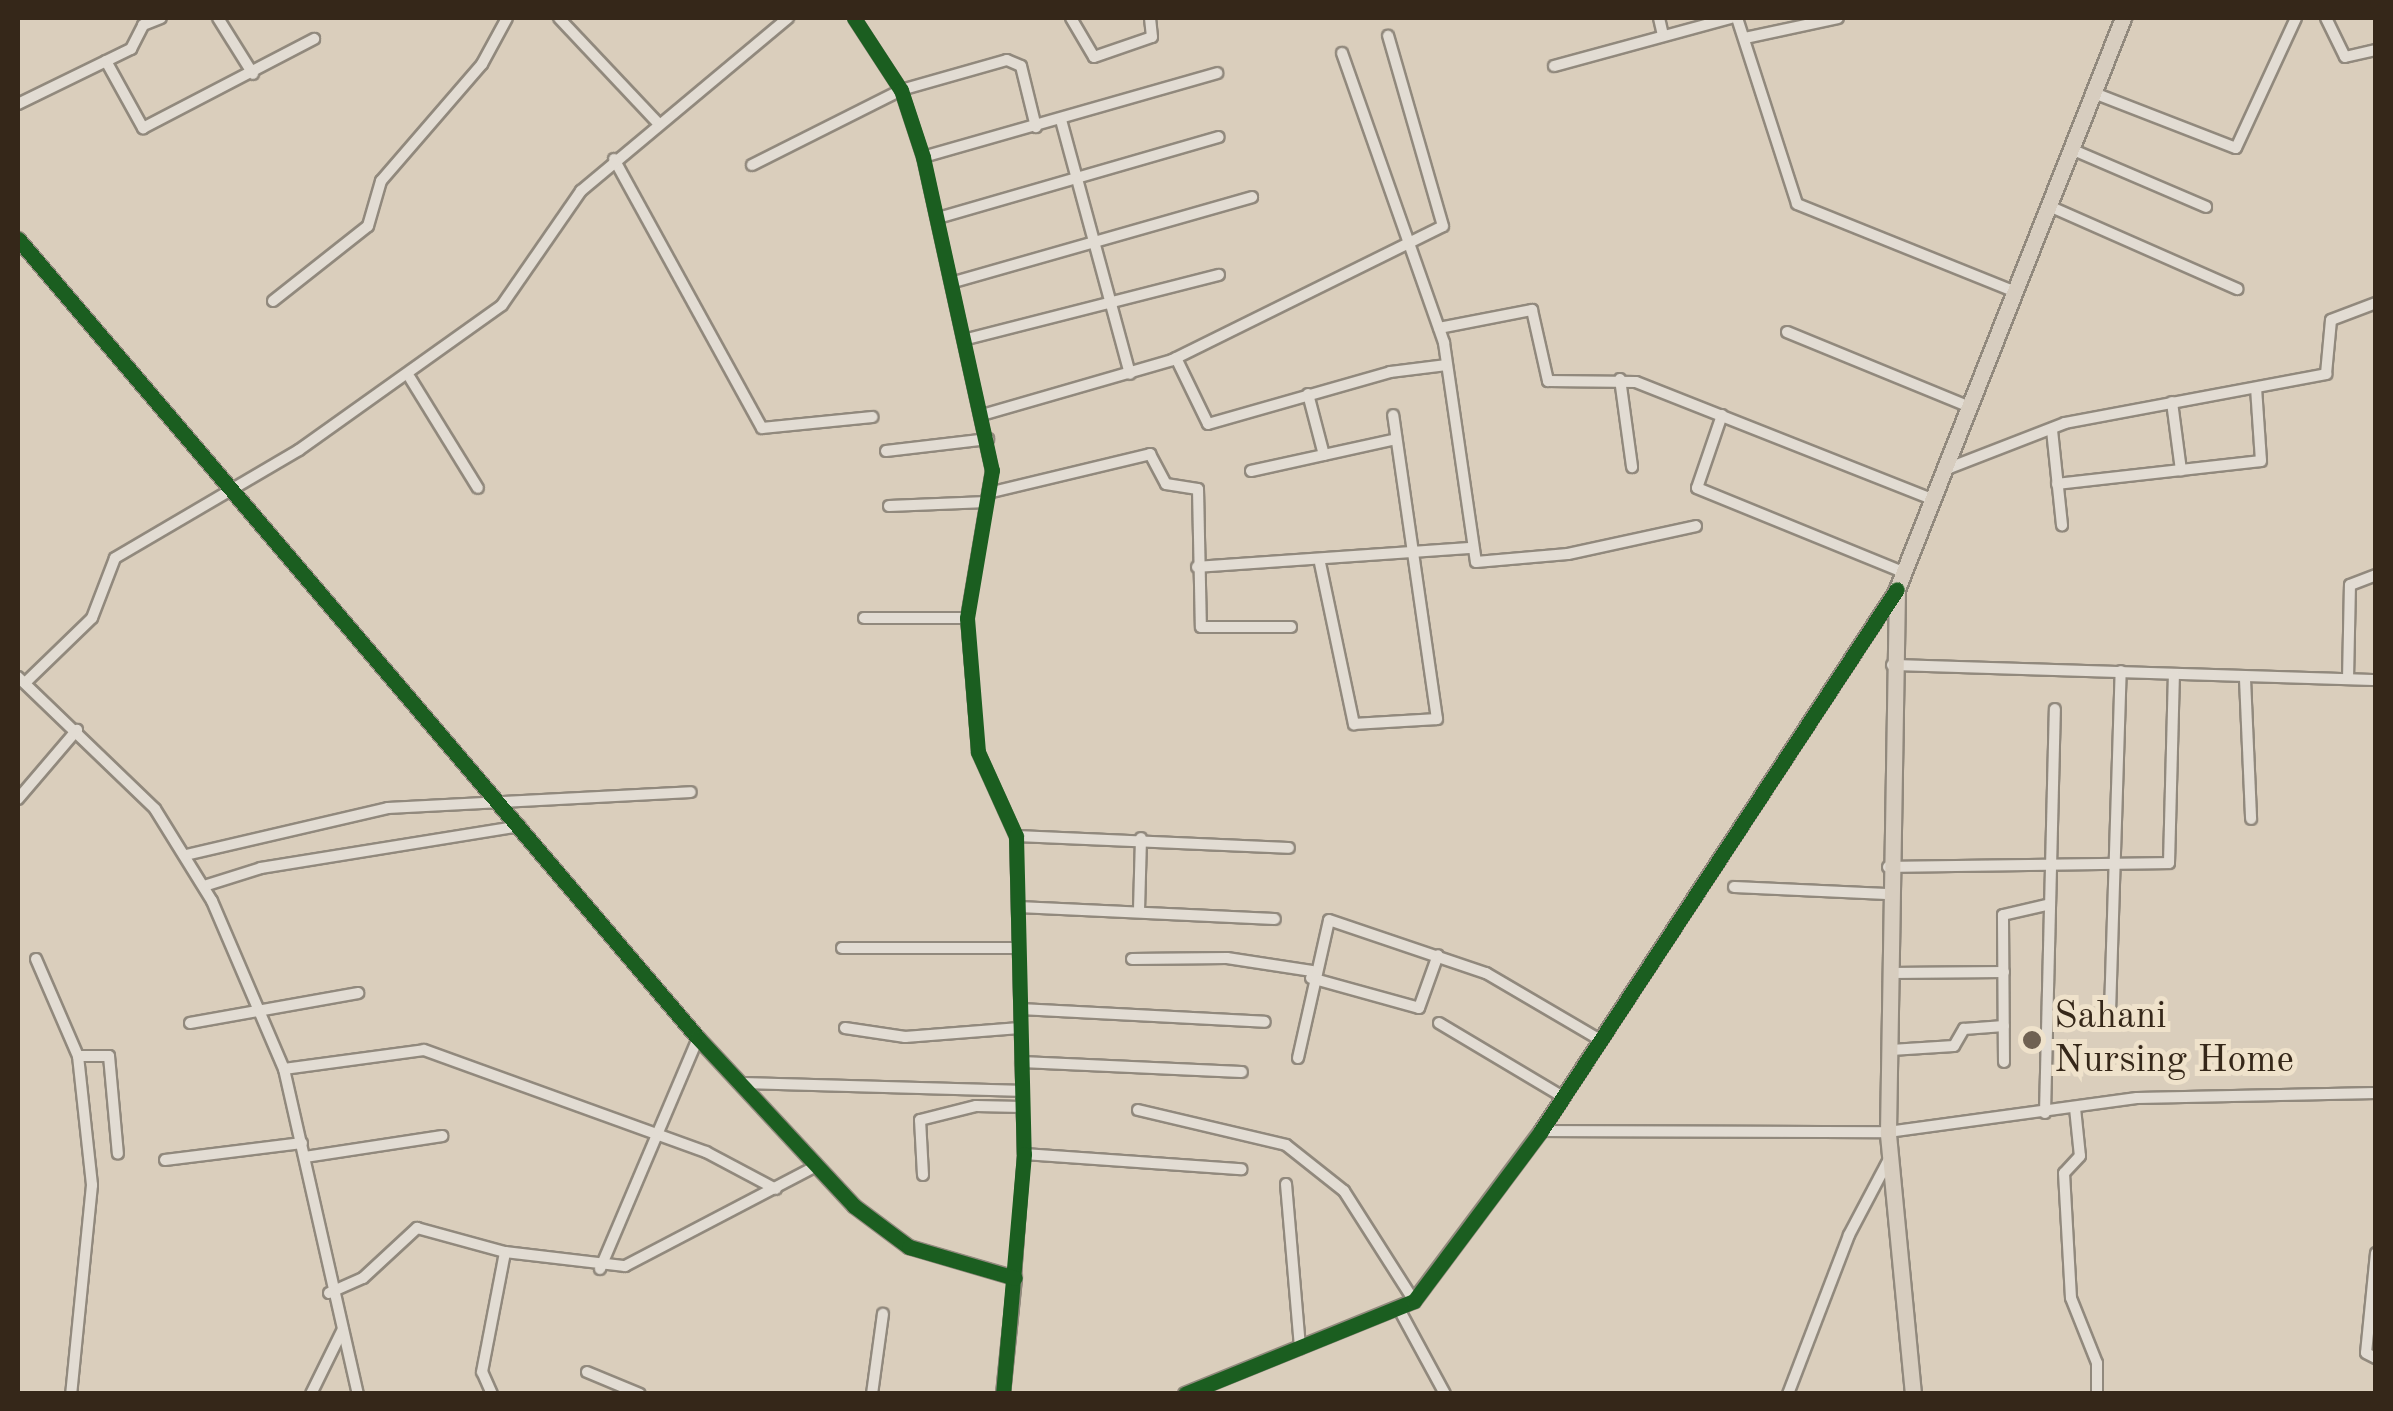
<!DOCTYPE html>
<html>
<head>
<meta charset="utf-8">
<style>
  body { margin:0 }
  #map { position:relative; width:2393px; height:1411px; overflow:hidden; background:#dacebc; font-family:"Old Standard TT",serif }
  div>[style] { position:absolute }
  .roads { filter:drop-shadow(2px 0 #91897d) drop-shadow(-2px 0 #91897d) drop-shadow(0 2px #91897d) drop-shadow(0 -2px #91897d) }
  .minor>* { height:10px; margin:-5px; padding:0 5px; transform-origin:5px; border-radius:5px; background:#e2dcd3 }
  .tertiary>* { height:12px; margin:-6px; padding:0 6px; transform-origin:6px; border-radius:6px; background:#e2dcd3 }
  .primary>* { height:15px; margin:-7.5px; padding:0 7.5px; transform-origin:7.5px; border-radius:7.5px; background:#d7cdbf }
  .cycleway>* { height:15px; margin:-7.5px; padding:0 7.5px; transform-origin:7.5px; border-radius:7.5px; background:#1b5e20 }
  .dots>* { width:28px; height:28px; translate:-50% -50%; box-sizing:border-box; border:5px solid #efe2cb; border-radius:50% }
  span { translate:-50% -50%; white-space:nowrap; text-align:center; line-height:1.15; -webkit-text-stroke:10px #efe2cb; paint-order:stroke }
  .poi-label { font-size:38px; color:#352719 }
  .left { translate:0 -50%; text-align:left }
  .frame { position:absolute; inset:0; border:20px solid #352719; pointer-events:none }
</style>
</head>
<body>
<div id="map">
  <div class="roads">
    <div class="minor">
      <div style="left:218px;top:18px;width:66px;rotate:58deg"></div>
      <div style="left:559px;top:18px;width:143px;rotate:46.7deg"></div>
      <div style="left:854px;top:18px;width:86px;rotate:56.9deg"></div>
      <div style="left:901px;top:90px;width:71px;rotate:71.8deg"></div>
      <div style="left:923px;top:157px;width:321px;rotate:77.6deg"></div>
      <div style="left:992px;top:470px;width:150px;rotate:99.6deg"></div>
      <div style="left:967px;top:618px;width:134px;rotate:85.3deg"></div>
      <div style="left:978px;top:752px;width:92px;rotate:65.7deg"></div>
      <div style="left:1016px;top:836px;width:318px;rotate:88.6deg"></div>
      <div style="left:1024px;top:1154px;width:124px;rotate:94.2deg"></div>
      <div style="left:1071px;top:18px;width:45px;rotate:59.5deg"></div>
      <div style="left:1094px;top:57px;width:61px;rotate:-19deg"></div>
      <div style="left:1152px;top:37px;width:19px;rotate:-96deg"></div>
      <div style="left:1659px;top:18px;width:18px;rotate:77deg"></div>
      <div style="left:1737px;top:18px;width:195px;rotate:72.1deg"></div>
      <div style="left:1797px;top:204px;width:233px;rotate:21.9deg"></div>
      <div style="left:2326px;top:18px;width:43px;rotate:64deg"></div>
      <div style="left:2345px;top:57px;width:32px;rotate:-13deg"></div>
      <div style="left:1745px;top:38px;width:95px;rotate:-12.1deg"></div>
      <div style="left:1342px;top:53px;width:307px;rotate:70.6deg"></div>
      <div style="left:1444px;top:343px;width:221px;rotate:81.7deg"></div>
      <div style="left:1476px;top:562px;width:92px;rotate:-5deg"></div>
      <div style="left:1568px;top:554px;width:131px;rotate:-12.3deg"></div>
      <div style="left:106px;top:61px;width:77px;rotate:61.1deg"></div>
      <div style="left:143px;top:128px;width:193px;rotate:-27.5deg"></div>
      <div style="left:1554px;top:66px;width:183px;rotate:-15.2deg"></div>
      <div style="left:2094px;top:93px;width:152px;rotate:21.2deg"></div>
      <div style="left:2236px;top:148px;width:143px;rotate:-65.2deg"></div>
      <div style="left:18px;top:104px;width:126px;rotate:-26deg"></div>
      <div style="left:131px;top:49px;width:27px;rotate:-63deg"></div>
      <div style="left:143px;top:25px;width:19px;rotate:-21deg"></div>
      <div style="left:1061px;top:120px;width:263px;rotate:74.8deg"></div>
      <div style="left:2071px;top:149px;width:147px;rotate:23.2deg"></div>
      <div style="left:923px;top:157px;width:306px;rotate:-15.9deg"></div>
      <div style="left:614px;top:159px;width:307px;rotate:61.2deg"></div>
      <div style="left:762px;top:428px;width:111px;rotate:-5.7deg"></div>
      <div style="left:752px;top:165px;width:167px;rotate:-26.7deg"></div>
      <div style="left:901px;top:90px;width:110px;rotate:-15.8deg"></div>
      <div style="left:1007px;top:60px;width:15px;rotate:23deg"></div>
      <div style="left:1021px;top:66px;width:63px;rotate:76.2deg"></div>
      <div style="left:2049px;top:206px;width:206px;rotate:23.8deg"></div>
      <div style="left:938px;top:218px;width:292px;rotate:-16.1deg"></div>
      <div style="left:954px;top:282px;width:310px;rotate:-15.9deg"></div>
      <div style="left:273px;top:301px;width:121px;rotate:-38.3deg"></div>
      <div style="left:368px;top:226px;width:47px;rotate:-73.9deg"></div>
      <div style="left:381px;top:181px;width:155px;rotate:-49.2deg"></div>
      <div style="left:482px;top:64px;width:52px;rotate:-61.5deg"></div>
      <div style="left:1439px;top:328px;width:95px;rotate:-11deg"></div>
      <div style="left:1532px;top:310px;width:73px;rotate:77.3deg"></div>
      <div style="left:1548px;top:381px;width:88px;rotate:0.7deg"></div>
      <div style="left:1636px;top:382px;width:315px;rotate:21.6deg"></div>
      <div style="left:1787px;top:332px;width:192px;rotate:22.3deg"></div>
      <div style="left:967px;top:339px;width:260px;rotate:-14.3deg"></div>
      <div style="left:1176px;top:358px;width:73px;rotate:64.1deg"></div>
      <div style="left:1208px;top:424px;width:189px;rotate:-15.9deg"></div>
      <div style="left:1390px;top:372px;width:57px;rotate:-7deg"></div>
      <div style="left:410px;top:378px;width:129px;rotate:58.3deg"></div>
      <div style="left:1620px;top:379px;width:89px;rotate:82.2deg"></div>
      <div style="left:1308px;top:394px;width:63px;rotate:75.3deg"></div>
      <div style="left:2172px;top:402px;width:69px;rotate:82.5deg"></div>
      <div style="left:982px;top:415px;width:198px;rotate:-16.1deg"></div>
      <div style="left:1172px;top:360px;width:302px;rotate:-26.3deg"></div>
      <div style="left:1443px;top:226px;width:198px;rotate:-106.1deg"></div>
      <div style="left:1722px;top:415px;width:77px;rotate:108.9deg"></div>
      <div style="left:1697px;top:488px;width:222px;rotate:22.2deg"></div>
      <div style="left:2052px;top:430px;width:96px;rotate:84deg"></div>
      <div style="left:886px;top:451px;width:103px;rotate:-6.7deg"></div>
      <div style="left:1944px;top:470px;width:130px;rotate:-21.2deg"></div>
      <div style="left:2065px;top:423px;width:266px;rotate:-10.6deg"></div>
      <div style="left:2326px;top:374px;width:54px;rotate:-84.7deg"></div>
      <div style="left:2331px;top:320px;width:48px;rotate:-20.7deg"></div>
      <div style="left:1251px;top:471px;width:148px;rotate:-12.4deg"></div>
      <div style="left:2057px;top:484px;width:205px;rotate:-6.4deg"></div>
      <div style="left:2261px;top:461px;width:73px;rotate:-93.9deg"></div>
      <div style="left:988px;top:493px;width:167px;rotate:-13.5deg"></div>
      <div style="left:1150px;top:454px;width:34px;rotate:62deg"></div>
      <div style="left:1166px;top:484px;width:32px;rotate:9deg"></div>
      <div style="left:1198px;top:489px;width:138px;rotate:88.8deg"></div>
      <div style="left:1201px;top:627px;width:90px"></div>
      <div style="left:889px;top:506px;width:98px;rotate:-2.3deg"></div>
      <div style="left:1320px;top:563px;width:165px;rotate:78.1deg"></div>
      <div style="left:1354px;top:724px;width:83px;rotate:-3.4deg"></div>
      <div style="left:1437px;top:719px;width:307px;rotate:-98.2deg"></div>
      <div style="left:1197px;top:567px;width:275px;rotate:-4deg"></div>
      <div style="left:864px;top:618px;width:103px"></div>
      <div style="left:1892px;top:665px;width:484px;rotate:1.8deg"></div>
      <div style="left:18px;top:677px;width:190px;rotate:43.9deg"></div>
      <div style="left:155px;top:809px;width:108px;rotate:58.2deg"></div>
      <div style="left:212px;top:901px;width:183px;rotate:66.8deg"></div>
      <div style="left:284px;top:1069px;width:333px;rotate:77.2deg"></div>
      <div style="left:2245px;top:679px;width:140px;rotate:87.5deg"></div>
      <div style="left:2348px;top:679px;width:94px;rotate:-88.8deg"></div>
      <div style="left:2350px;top:585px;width:28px;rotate:-21deg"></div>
      <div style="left:25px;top:683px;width:93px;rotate:-44.1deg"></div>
      <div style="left:92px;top:618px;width:64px;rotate:-69deg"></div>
      <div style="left:115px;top:558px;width:213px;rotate:-30.4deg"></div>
      <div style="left:299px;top:450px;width:249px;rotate:-35.5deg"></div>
      <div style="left:502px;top:305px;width:139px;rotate:-55.3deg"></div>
      <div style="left:581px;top:191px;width:270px;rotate:-39.9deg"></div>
      <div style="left:18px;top:799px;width:91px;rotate:-49.5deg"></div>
      <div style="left:1016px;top:836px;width:273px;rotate:2.5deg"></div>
      <div style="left:186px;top:855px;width:207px;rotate:-13.1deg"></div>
      <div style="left:388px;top:808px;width:303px;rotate:-3deg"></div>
      <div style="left:1888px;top:867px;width:281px;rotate:-0.8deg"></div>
      <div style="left:2169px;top:863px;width:189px;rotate:-88.5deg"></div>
      <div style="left:204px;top:886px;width:60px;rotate:-17.5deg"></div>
      <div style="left:261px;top:868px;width:262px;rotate:-9.2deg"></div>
      <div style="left:1734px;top:887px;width:153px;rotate:2.6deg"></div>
      <div style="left:1018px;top:907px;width:257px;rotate:2.7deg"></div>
      <div style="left:1139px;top:910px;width:72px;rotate:-88.4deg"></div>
      <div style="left:842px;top:948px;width:175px"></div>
      <div style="left:36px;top:959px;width:106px;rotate:66.6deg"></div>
      <div style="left:78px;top:1056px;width:130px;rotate:83.8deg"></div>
      <div style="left:92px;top:1185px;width:210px;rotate:95.7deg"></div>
      <div style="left:1132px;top:959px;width:95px;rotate:-0.6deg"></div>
      <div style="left:1227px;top:958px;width:86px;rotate:8.7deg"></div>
      <div style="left:1890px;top:973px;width:114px;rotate:-0.5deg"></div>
      <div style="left:1311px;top:978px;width:112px;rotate:15.5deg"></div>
      <div style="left:1419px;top:1008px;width:56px;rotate:-70.3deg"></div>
      <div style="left:1020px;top:1009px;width:245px;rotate:3deg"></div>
      <div style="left:2110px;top:1012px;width:341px;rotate:-88.2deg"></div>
      <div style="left:190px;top:1023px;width:171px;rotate:-10.1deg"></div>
      <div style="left:1439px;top:1023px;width:144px;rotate:30.8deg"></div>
      <div style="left:845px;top:1028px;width:61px;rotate:8.5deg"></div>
      <div style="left:905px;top:1037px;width:115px;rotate:-4.5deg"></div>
      <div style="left:1891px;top:1050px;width:63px;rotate:-3.6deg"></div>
      <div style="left:1954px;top:1046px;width:20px;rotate:-60deg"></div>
      <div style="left:1964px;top:1029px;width:40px;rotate:-4.3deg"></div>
      <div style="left:78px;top:1056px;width:31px"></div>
      <div style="left:109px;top:1056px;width:98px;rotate:84.8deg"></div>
      <div style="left:1298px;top:1058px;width:141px;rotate:-77.3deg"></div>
      <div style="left:1329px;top:920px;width:166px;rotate:18.7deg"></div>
      <div style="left:1486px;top:973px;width:132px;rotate:30.4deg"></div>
      <div style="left:1021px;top:1062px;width:221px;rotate:2.6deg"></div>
      <div style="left:2004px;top:1062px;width:147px;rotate:-90.4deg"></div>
      <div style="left:2003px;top:915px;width:44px;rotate:-13.1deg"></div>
      <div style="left:284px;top:1069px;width:141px;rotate:-7.7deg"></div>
      <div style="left:424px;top:1050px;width:300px;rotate:19.9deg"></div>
      <div style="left:706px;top:1152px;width:79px;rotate:27.9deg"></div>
      <div style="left:739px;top:1083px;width:282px;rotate:1.6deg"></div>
      <div style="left:2075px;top:1108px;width:48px;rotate:84.1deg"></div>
      <div style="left:2080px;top:1156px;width:23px;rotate:133deg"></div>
      <div style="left:2064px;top:1173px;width:125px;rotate:86.8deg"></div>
      <div style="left:2071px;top:1298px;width:70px;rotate:68.2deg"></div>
      <div style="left:2097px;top:1363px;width:31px;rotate:90deg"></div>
      <div style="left:1138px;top:1110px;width:152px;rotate:13.3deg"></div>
      <div style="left:1286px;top:1145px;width:74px;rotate:38.4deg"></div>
      <div style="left:1344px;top:1191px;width:130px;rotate:57.5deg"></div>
      <div style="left:2045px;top:1113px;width:404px;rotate:-88.6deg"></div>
      <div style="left:1541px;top:1131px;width:347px;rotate:0.2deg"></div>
      <div style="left:1888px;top:1132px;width:251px;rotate:-7.8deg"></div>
      <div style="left:2137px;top:1098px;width:239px;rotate:-1.2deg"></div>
      <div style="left:1024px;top:1154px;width:218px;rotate:4deg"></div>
      <div style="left:305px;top:1157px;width:139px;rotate:-8.7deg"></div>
      <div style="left:165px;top:1160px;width:138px;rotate:-7.1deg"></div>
      <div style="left:923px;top:1175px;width:55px;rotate:-93.1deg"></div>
      <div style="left:920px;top:1120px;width:58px;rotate:-14deg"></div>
      <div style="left:976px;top:1106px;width:46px;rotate:1.2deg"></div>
      <div style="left:1286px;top:1184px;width:165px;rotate:85.1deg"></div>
      <div style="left:2376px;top:1253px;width:100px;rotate:95.7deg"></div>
      <div style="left:2366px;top:1353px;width:11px;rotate:27deg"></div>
      <div style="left:600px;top:1269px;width:251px;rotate:-67deg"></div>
      <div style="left:329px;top:1293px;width:37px;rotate:-24deg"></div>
      <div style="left:363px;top:1278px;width:74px;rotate:-42.8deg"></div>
      <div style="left:417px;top:1228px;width:91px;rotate:15.3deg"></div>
      <div style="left:505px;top:1252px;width:121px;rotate:6.7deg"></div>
      <div style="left:625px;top:1266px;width:216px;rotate:-27.6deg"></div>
      <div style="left:1400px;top:1311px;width:94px;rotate:61.5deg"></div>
      <div style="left:587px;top:1372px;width:57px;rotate:22.5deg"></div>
      <div style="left:311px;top:1394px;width:72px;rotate:-63.8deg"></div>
      <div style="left:492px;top:1394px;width:24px;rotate:-114deg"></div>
      <div style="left:482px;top:1372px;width:122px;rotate:-79.1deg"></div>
      <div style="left:872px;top:1394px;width:81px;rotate:-82.2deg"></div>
      <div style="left:1788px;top:1394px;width:170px;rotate:-69deg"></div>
      <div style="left:1849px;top:1235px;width:86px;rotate:-62.2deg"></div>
    </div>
    <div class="tertiary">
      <div style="left:18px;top:239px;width:1049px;rotate:49.6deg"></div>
      <div style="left:698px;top:1038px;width:229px;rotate:47.1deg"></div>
      <div style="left:854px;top:1206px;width:69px;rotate:36.7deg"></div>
      <div style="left:909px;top:1247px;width:110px;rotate:16.3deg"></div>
      <div style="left:1015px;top:1278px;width:117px;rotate:95.9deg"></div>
      <div style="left:1185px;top:1394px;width:247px;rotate:-22.1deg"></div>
      <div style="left:1414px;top:1301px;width:212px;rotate:-53.2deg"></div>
      <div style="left:1541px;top:1131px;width:648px;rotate:-56.7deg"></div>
    </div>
    <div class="primary">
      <div style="left:1913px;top:1394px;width:263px;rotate:-95.5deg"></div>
      <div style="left:1888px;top:1132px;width:543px;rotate:-89.05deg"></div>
      <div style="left:1897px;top:589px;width:614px;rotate:-68.41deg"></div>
    </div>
  </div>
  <div class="cycleway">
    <div style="left:854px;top:18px;width:86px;rotate:56.9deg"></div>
    <div style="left:901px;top:90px;width:71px;rotate:71.8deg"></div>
    <div style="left:923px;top:157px;width:321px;rotate:77.6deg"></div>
    <div style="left:992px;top:470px;width:150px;rotate:99.6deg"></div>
    <div style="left:967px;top:618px;width:134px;rotate:85.3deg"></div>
    <div style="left:978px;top:752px;width:92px;rotate:65.7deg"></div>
    <div style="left:1016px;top:836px;width:318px;rotate:88.6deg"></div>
    <div style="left:1024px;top:1154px;width:241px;rotate:95deg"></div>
    <div style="left:18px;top:239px;width:1049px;rotate:49.6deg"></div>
    <div style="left:698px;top:1038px;width:229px;rotate:47.1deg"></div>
    <div style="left:854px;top:1206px;width:69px;rotate:36.7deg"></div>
    <div style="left:909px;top:1247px;width:110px;rotate:16.3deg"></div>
    <div style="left:1185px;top:1394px;width:247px;rotate:-22.1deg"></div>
    <div style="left:1414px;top:1301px;width:212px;rotate:-53.2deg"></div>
    <div style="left:1541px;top:1131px;width:648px;rotate:-56.7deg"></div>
  </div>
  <div class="dots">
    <div style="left:2032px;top:1040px;background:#6f6152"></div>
  </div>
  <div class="poi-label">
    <span class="left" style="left:2054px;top:1040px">Sahani<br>Nursing Home</span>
  </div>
  <div class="frame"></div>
</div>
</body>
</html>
